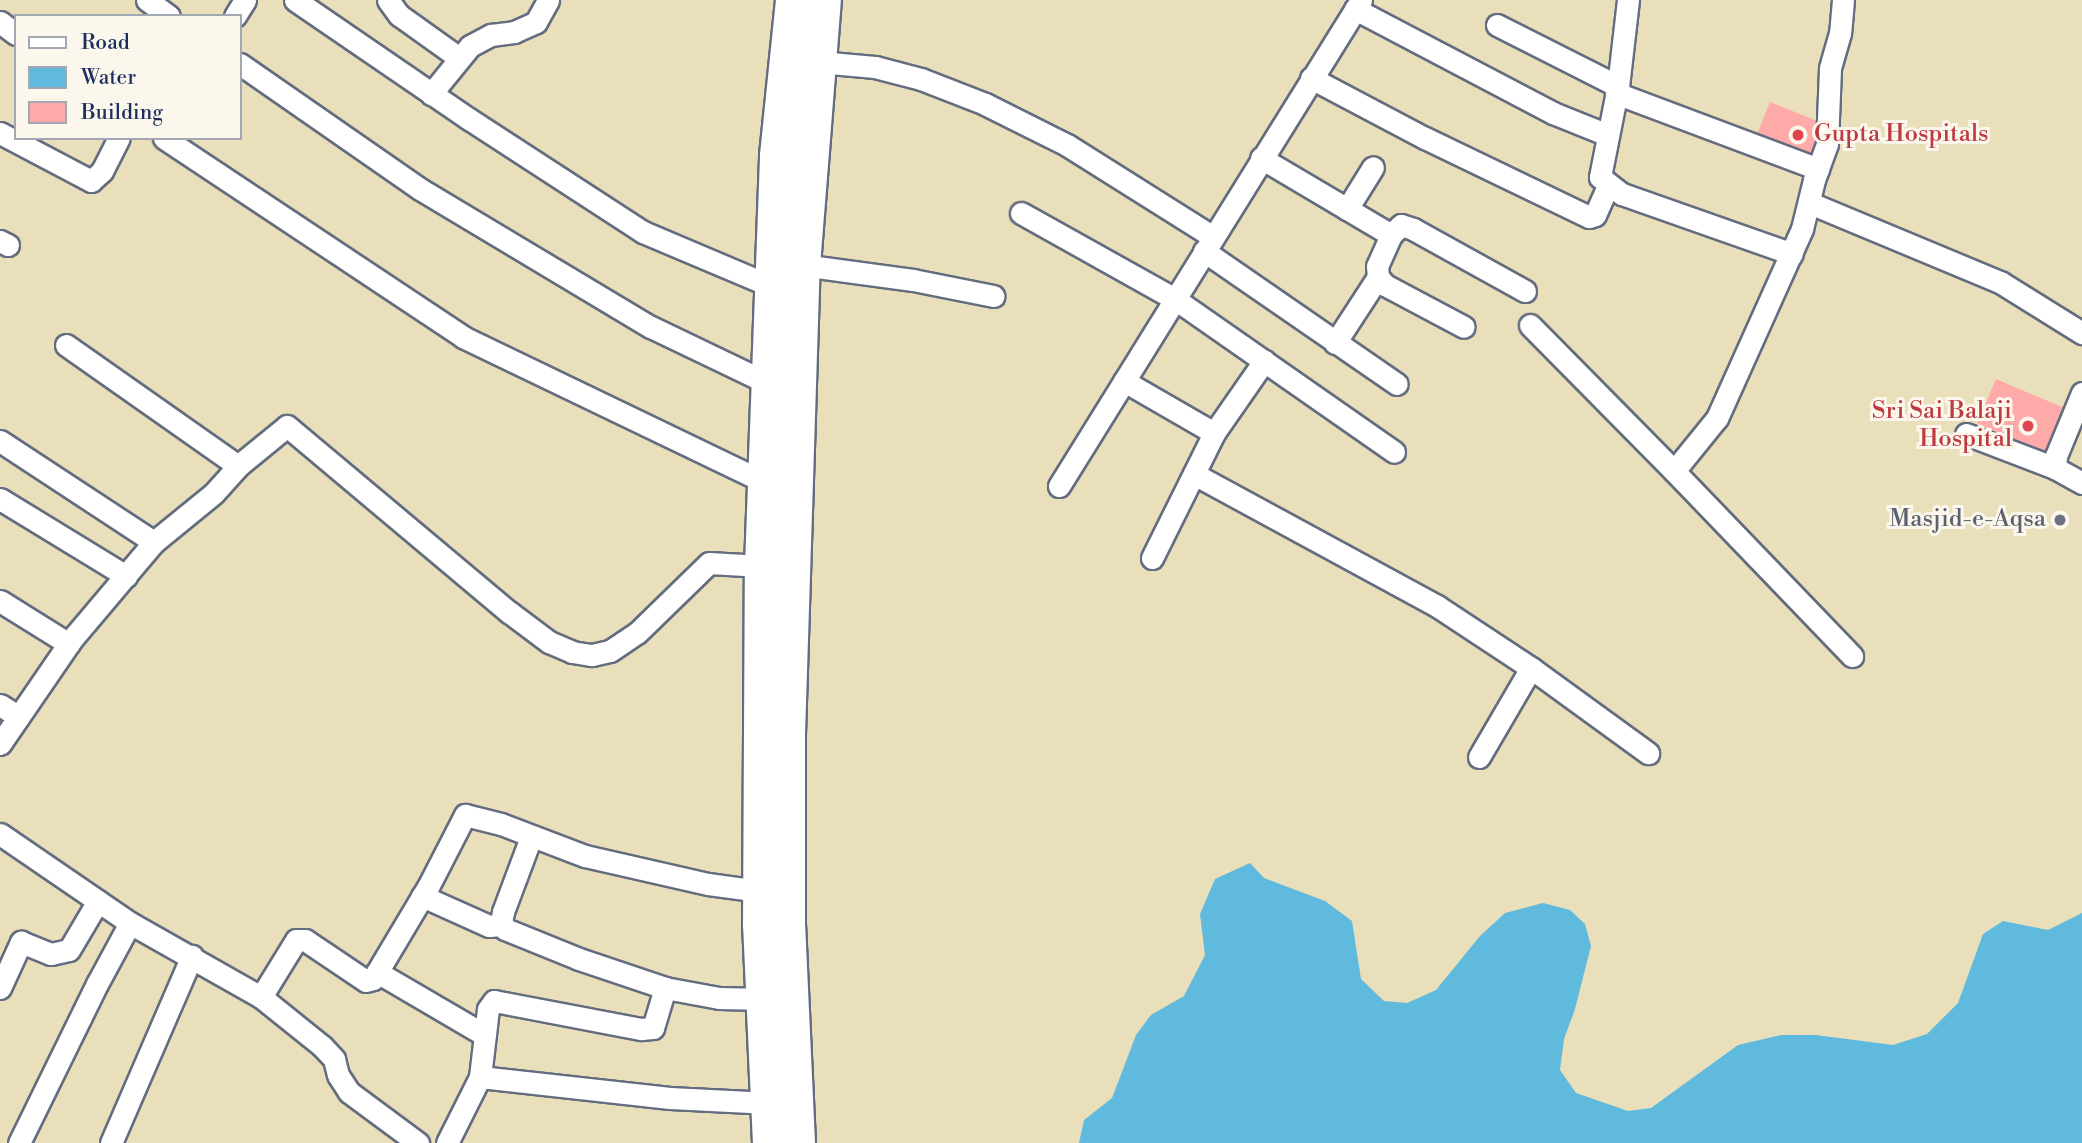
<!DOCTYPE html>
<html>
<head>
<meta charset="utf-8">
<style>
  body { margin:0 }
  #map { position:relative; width:2082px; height:1143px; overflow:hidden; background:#eadfbb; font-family:"Libre Bodoni",serif }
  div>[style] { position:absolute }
  .water>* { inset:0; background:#5fbadd }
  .building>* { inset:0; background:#fdaaa8; transform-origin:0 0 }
  .roads { filter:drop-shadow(2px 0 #636d7f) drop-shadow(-2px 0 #636d7f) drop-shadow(0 2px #636d7f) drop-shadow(0 -2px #636d7f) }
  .minor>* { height:21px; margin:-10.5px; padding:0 10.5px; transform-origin:10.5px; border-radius:10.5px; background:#fff }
  .trunk>* { height:35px; margin:-17.5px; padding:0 17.5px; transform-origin:17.5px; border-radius:17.5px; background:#fff }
  .dots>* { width:19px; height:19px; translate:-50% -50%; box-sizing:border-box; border:4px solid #fbf7ec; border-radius:50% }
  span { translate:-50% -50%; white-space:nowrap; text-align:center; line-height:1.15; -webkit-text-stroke:6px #fbf7ec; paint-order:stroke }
  .health-label { font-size:24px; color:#be3a42 }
  .left { translate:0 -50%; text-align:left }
  .right { translate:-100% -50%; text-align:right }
  .worship-label { font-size:24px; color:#5b616d }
  .legend { position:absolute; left:14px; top:14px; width:228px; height:126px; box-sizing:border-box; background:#fbf7ec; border:2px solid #a1a7b3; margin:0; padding:9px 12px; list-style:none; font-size:21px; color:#1b2f5e }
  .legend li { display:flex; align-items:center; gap:14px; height:35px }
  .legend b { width:35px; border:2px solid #a1a7b3 }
</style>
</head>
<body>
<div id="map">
  <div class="water">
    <div style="clip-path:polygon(1250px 863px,1264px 878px,1325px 901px,1352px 921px,1361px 979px,1384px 1001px,1407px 1003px,1436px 990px,1480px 936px,1505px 913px,1543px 903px,1570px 910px,1585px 924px,1591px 946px,1575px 1009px,1564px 1039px,1560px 1070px,1576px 1093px,1628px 1111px,1651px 1108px,1738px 1045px,1781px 1035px,1816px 1035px,1893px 1045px,1927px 1034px,1958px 1003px,1983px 934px,2003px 921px,2048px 930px,2082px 913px,2082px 1143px,1079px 1143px,1084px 1120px,1112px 1098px,1136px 1035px,1151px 1015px,1184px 996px,1205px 955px,1200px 914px,1215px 879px)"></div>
  </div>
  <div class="building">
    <div style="left:1770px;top:102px;width:57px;height:39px;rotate:22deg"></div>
    <div style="left:1996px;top:379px;width:77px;height:48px;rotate:23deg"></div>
  </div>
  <div class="roads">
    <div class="minor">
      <div style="left:147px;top:0;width:27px;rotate:36deg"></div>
      <div style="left:295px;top:0;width:211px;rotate:34.4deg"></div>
      <div style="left:469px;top:119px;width:207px;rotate:33deg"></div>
      <div style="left:643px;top:232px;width:139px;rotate:22.9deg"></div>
      <div style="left:388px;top:0;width:19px;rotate:54deg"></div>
      <div style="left:399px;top:15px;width:74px;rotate:35.6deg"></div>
      <div style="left:1628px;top:0;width:87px;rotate:96.6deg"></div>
      <div style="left:1618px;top:86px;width:93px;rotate:101.2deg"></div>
      <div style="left:1600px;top:177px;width:28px;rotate:38deg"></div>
      <div style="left:1622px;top:194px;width:180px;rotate:19.4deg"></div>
      <div style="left:1843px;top:0;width:33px;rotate:95deg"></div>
      <div style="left:1840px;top:33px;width:37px;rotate:106deg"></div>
      <div style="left:1830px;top:69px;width:75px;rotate:92.3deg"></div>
      <div style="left:1827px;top:144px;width:38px;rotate:110deg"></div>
      <div style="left:1814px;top:180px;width:50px;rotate:103.8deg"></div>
      <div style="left:1802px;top:229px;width:207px;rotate:114.2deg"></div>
      <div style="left:1717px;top:418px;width:68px;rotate:129.1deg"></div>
      <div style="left:1674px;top:471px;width:257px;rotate:46.1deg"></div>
      <div style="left:1355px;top:9px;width:224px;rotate:27.7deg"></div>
      <div style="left:1553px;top:113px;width:59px;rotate:21.8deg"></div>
      <div style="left:235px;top:16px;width:19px;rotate:-58deg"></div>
      <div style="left:0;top:22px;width:20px;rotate:37deg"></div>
      <div style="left:1497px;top:25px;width:136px;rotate:26.8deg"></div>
      <div style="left:819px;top:62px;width:56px;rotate:5.1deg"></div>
      <div style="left:875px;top:67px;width:48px;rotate:14.6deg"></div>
      <div style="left:921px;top:79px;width:69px;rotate:21.3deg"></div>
      <div style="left:985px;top:104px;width:92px;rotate:26.6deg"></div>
      <div style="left:1067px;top:145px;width:173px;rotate:32.2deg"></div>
      <div style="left:240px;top:64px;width:219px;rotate:34.8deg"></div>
      <div style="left:420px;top:189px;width:269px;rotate:30.9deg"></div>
      <div style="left:651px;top:327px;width:130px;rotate:25.6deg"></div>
      <div style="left:1311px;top:78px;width:129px;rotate:27.8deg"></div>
      <div style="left:1425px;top:138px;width:182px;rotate:25.7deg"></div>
      <div style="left:1589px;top:217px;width:6px;rotate:-18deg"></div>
      <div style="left:1595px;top:215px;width:32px;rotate:-66deg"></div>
      <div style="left:1616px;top:93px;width:216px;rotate:20.6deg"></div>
      <div style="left:431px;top:94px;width:62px;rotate:-50.9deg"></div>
      <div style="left:470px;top:46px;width:24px;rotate:-28deg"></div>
      <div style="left:491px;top:35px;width:23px;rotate:-7deg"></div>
      <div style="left:514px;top:32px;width:24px;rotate:-24deg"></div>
      <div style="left:536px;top:22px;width:25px;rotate:-61deg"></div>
      <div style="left:0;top:133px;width:103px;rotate:27.8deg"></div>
      <div style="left:91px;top:181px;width:15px;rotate:-42deg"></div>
      <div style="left:102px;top:171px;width:37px;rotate:-63deg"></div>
      <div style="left:164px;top:138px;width:359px;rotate:33.6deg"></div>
      <div style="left:463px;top:337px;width:334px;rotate:25.7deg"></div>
      <div style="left:1261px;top:158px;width:151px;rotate:30.6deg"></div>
      <div style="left:1391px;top:235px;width:14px;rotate:-45deg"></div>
      <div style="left:1401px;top:225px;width:13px;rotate:18deg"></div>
      <div style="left:1413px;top:229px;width:128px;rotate:29deg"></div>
      <div style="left:1810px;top:203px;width:206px;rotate:22.6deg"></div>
      <div style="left:2000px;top:282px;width:97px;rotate:31.9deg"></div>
      <div style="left:1347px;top:209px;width:49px;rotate:-58.2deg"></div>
      <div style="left:1021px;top:213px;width:176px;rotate:29.2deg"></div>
      <div style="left:1175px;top:299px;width:267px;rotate:34.9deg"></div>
      <div style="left:1391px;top:235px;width:34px;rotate:114deg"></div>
      <div style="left:1377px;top:266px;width:11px;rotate:85deg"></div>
      <div style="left:1378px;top:277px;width:11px;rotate:49deg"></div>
      <div style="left:1385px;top:285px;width:89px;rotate:28deg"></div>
      <div style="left:0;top:241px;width:9px;rotate:27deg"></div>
      <div style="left:1204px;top:251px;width:234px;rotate:34.6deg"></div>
      <div style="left:802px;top:265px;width:112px;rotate:7.7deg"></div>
      <div style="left:913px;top:280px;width:82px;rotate:11.3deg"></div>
      <div style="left:1530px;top:325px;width:205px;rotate:45.4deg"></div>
      <div style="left:1335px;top:343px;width:79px;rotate:-56.9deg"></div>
      <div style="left:66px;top:345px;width:210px;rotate:35.1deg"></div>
      <div style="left:238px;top:466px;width:63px;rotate:-39.2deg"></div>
      <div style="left:287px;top:426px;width:290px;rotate:40deg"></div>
      <div style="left:509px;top:612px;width:50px;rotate:36.9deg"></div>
      <div style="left:549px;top:642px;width:25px;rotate:23deg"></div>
      <div style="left:572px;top:652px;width:20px;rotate:9deg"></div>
      <div style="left:592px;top:655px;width:18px;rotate:-13deg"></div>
      <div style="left:610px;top:651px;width:32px;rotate:-34deg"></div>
      <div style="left:637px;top:633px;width:100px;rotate:-44.2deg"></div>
      <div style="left:709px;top:563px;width:53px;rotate:3.2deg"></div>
      <div style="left:1124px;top:381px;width:104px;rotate:30deg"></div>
      <div style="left:2082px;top:393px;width:68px;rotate:112.4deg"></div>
      <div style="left:2056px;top:456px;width:12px;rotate:95deg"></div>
      <div style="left:2055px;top:468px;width:31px;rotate:29deg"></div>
      <div style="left:1966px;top:434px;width:95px;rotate:20.9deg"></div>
      <div style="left:0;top:441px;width:184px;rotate:33.3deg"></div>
      <div style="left:1194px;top:474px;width:277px;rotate:28.5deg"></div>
      <div style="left:1437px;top:606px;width:113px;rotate:33.4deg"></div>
      <div style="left:1531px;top:668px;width:145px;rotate:36deg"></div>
      <div style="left:1059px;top:486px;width:572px;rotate:-58.14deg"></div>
      <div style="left:0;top:499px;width:148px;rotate:31.4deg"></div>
      <div style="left:1152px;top:558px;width:140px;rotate:-63.6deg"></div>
      <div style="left:1214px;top:433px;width:88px;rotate:-55.2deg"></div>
      <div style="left:0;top:601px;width:81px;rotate:31.9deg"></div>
      <div style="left:0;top:705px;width:22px;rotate:32deg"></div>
      <div style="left:0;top:744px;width:127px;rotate:-55.6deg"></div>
      <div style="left:72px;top:639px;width:127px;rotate:-49.8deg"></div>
      <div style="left:154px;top:542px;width:77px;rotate:-39.2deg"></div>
      <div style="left:214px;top:493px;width:36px;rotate:-48deg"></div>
      <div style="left:1479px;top:757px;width:103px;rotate:-59.7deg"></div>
      <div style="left:0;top:834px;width:158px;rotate:34.4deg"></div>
      <div style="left:130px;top:923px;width:150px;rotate:29.5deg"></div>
      <div style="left:261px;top:997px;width:78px;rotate:38.8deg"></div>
      <div style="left:322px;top:1046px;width:18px;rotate:47deg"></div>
      <div style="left:334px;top:1059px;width:16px;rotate:76deg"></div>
      <div style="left:338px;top:1075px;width:20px;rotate:57deg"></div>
      <div style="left:349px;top:1092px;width:86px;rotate:36.5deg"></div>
      <div style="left:531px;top:837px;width:80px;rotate:110.5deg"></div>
      <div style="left:503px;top:912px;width:10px;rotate:101deg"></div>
      <div style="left:501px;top:922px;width:8px;rotate:60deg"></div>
      <div style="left:505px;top:929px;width:80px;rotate:22.1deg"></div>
      <div style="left:579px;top:959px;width:91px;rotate:18.6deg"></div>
      <div style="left:665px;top:988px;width:55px;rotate:10.5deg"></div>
      <div style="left:719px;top:998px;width:46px;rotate:1.2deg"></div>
      <div style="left:422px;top:896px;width:73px;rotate:24.1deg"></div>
      <div style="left:489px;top:926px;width:12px;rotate:-5deg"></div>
      <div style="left:377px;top:972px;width:125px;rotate:30.3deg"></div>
      <div style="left:0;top:988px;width:51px;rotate:-65.5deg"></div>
      <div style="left:21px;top:942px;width:32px;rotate:22deg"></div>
      <div style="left:51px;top:954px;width:18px;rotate:-13deg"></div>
      <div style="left:69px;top:950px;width:57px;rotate:-59.4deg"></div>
      <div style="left:261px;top:997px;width:67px;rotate:-58.4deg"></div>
      <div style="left:296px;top:940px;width:9px"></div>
      <div style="left:305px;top:940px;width:73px;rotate:33.9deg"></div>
      <div style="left:366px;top:981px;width:7px;rotate:-16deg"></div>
      <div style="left:373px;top:979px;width:109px;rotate:-59.2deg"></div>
      <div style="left:429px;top:885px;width:79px;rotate:-62.8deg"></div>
      <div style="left:465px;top:815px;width:37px;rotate:14deg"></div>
      <div style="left:501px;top:824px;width:90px;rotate:20.9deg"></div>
      <div style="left:585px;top:856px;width:126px;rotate:12.8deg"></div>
      <div style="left:708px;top:884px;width:51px;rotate:7.8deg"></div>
      <div style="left:480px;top:1077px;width:191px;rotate:6.3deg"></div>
      <div style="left:670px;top:1098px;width:100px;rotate:2.9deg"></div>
      <div style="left:19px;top:1143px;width:177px;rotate:-63.9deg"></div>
      <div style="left:97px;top:984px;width:69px;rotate:-61.6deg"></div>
      <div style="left:111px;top:1143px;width:204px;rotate:-66.6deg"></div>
      <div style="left:447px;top:1143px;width:74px;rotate:-63.4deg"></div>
      <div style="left:480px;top:1077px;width:68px;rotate:-83.3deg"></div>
      <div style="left:488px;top:1009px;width:10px;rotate:-53deg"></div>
      <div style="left:494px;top:1001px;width:150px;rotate:10.8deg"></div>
      <div style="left:641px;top:1029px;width:12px;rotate:-5deg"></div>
      <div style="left:653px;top:1028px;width:42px;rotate:-73.3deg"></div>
    </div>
    <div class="trunk">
      <div style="left:770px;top:1143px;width:219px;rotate:-92.6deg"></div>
      <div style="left:760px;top:924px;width:358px;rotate:-89.7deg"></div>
      <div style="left:762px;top:566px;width:411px;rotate:-87.9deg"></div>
      <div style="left:777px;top:155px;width:156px;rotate:-84.1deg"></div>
      <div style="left:797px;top:1143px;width:217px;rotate:-92.6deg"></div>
      <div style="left:787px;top:926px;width:192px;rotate:-90deg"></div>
      <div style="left:787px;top:734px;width:469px;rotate:-88.2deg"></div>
      <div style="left:802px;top:265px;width:266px;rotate:-85.5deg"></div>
    </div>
  </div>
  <div class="dots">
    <div style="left:1798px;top:135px;background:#e0444e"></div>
    <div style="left:2028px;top:426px;background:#e0444e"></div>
    <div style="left:2060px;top:520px;background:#6b7280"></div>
  </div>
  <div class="health-label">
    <span class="left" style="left:1814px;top:135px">Gupta Hospitals</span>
    <span class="right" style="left:2012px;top:426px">Sri Sai Balaji<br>Hospital</span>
  </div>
  <div class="worship-label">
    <span class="right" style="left:2046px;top:520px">Masjid-e-Aqsa</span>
  </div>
  <ul class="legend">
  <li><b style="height:9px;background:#fff"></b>Road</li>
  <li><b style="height:19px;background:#5fbadd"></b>Water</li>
  <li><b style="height:19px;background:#fdaaa8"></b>Building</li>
  </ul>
</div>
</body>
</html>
